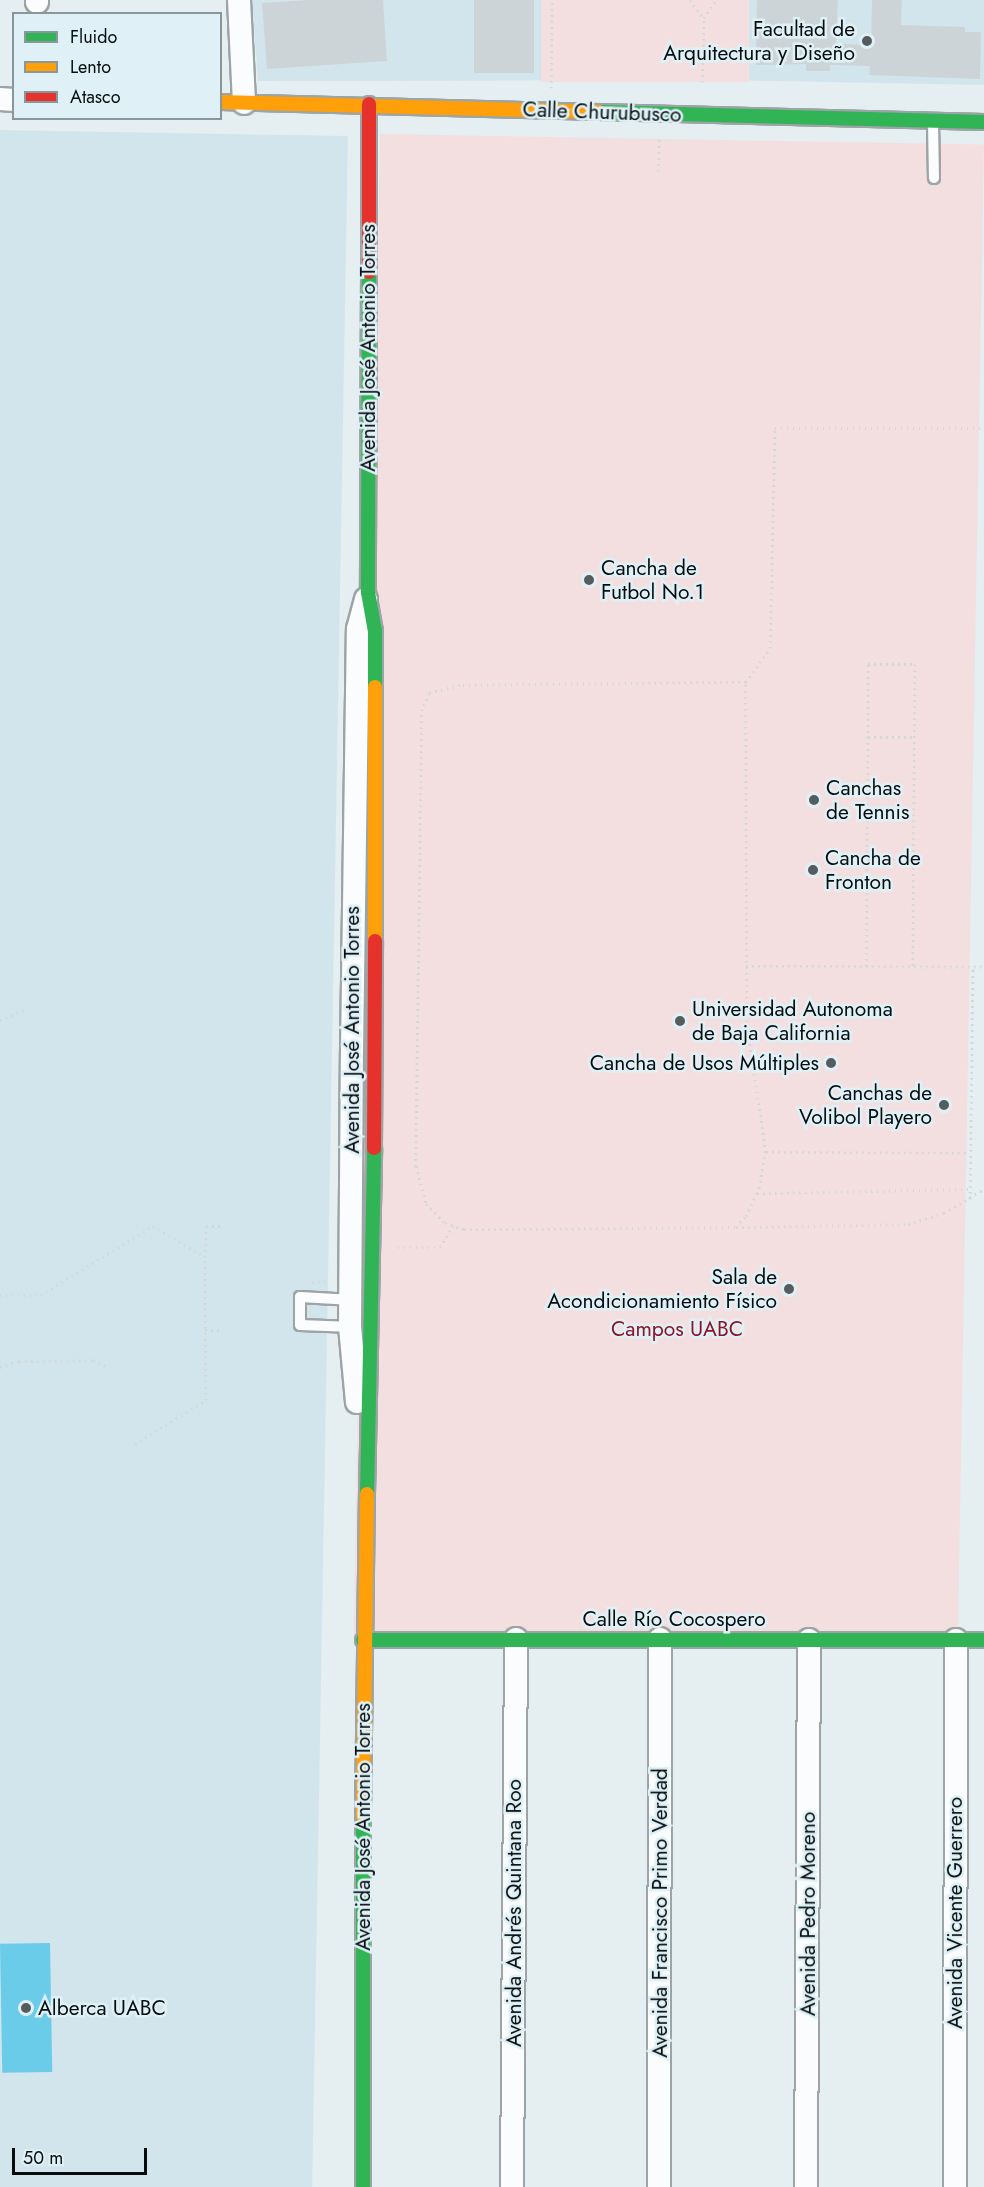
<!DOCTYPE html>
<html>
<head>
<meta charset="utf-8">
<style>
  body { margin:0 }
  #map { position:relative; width:984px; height:2187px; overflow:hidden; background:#e5eef1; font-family:Jost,sans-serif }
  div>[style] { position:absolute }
  .built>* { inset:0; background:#d3e5ec; transform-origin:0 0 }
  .green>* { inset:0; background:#f3dfe0; transform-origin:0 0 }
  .water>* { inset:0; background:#6acce9; transform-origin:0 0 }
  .building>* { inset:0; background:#cdd4d7; transform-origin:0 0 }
  .path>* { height:3px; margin-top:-1.5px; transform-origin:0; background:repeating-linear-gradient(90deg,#d5d8d8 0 1.5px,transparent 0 6px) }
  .roads { filter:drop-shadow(2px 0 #9da4a6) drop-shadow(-2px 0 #9da4a6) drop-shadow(0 2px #9da4a6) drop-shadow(0 -2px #9da4a6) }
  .lane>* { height:10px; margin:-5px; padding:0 5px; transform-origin:5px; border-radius:5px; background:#fbfcfd }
  .street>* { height:22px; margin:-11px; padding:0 11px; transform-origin:11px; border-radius:11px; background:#fbfcfd }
  .fast>* { height:14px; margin:-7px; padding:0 7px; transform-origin:7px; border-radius:7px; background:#30b455 }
  .slow>* { height:14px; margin:-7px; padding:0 7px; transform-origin:7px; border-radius:7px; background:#ff9f0a }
  .jam>* { height:14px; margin:-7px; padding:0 7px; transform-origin:7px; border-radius:7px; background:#e5322d }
  .dots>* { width:16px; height:16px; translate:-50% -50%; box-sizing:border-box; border:3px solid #dff1f7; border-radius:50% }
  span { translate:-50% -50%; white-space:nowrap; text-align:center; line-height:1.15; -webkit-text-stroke:5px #dff1f7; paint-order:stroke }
  .poi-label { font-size:21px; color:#070d0f }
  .right { translate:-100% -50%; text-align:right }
  .left { translate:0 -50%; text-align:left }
  .street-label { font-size:21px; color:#070d0f }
  .park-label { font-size:21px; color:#8d1225 }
  .legend { position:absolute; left:12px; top:12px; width:210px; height:108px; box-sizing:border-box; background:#dff1f7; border:2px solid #89969a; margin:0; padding:8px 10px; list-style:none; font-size:18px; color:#070d0f }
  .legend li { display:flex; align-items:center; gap:12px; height:30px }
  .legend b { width:30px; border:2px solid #89969a }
  .scale { position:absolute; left:12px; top:2148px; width:135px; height:27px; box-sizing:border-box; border:3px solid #070d0f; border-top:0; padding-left:8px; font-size:18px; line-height:21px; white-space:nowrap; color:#070d0f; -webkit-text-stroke:4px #dff1f7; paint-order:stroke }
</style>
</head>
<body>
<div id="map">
  <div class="built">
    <div style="clip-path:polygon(252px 0,984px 0,984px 85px,721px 80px,258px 81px)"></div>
    <div style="left:0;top:130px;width:348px;height:2057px;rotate:1deg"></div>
  </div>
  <div class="green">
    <div style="left:541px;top:0;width:208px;height:82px"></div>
    <div style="left:380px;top:134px;width:604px;height:1504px;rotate:1deg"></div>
  </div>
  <div class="water">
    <div style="left:50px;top:1943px;width:129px;height:50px;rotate:89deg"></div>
  </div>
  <div class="building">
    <div style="clip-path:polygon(308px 0,383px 0,387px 61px,267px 69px,262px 3px)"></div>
    <div style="left:474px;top:0;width:60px;height:73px"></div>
    <div style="clip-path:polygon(757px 0,838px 0,836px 44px,871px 45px,872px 0,902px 0,901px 25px,965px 27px,965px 32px,981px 32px,980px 79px,869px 75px,870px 66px,830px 65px,830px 71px,806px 71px,806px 64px,756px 65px)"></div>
  </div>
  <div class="path">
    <div style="left:690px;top:0;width:22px;rotate:54deg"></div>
    <div style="left:702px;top:82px;width:64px;rotate:-88.2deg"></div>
    <div style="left:704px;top:18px;width:22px;rotate:-56deg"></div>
    <div style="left:551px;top:88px;width:88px;rotate:-89.3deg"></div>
    <div style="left:658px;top:171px;width:33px;rotate:-88deg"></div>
    <div style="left:746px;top:682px;width:286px;rotate:179.4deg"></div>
    <div style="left:460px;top:685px;width:32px;rotate:166deg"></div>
    <div style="left:429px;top:693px;width:17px;rotate:114deg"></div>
    <div style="left:422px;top:709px;width:457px;rotate:90.8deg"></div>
    <div style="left:416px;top:1166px;width:39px;rotate:75deg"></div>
    <div style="left:426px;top:1204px;width:27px;rotate:45deg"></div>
    <div style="left:445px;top:1223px;width:20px;rotate:18deg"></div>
    <div style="left:464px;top:1229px;width:272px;rotate:-0.4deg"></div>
    <div style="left:736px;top:1227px;width:15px;rotate:-48deg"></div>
    <div style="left:746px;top:1216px;width:31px;rotate:-65deg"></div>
    <div style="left:759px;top:1188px;width:37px;rotate:-79deg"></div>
    <div style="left:766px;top:1152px;width:125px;rotate:-98.7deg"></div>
    <div style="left:747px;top:1028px;width:346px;rotate:-90.2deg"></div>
    <div style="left:746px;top:682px;width:42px;rotate:-54.8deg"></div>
    <div style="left:770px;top:648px;width:220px;rotate:-88.7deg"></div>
    <div style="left:775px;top:428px;width:209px"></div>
    <div style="left:868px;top:737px;width:46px"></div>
    <div style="left:868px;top:859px;width:46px"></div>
    <div style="left:746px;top:966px;width:238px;rotate:0.2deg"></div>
    <div style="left:866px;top:966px;width:302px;rotate:-89.6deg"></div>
    <div style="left:868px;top:664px;width:47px"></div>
    <div style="left:915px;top:664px;width:303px;rotate:90.4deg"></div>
    <div style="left:0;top:1020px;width:29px;rotate:-22deg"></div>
    <div style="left:766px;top:1152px;width:204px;rotate:0.3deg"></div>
    <div style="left:757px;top:1193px;width:213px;rotate:-1.1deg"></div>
    <div style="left:970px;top:1199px;width:232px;rotate:-89.3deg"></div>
    <div style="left:736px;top:1227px;width:172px;rotate:-1deg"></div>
    <div style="left:908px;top:1224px;width:38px;rotate:-17deg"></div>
    <div style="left:944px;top:1213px;width:47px;rotate:-31deg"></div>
    <div style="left:398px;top:1247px;width:42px"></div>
    <div style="left:440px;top:1247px;width:25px;rotate:-58deg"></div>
    <div style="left:312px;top:1282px;width:18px;rotate:-6deg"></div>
    <div style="left:0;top:1295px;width:41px"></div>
    <div style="left:41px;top:1295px;width:132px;rotate:-31.6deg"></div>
    <div style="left:153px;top:1226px;width:61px;rotate:30.8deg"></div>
    <div style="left:205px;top:1257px;width:31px;rotate:-88deg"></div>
    <div style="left:206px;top:1226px;width:14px"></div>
    <div style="left:205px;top:1330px;width:16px"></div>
    <div style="left:0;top:1367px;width:20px;rotate:-18deg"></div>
    <div style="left:19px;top:1361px;width:74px;rotate:-0.8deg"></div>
    <div style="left:93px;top:1360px;width:17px;rotate:25deg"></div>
    <div style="left:135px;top:1444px;width:84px;rotate:-31.8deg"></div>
    <div style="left:206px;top:1400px;width:143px;rotate:-90.4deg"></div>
  </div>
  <div class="roads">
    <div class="lane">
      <div style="left:933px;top:122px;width:56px;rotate:89deg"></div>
      <div style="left:353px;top:1327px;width:53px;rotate:-177.8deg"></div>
      <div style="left:300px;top:1325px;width:28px;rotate:-90deg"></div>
      <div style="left:300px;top:1297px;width:53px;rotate:3.2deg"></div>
    </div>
    <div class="street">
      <div style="left:239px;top:0;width:103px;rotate:87.2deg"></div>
      <div style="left:37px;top:2px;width:2px;rotate:-90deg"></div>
      <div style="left:0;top:99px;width:14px;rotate:4deg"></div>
      <div style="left:357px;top:1402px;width:75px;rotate:-95.3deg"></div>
      <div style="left:350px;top:1327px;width:276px;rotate:-89.6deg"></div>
      <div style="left:352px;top:1051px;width:422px;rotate:-89.2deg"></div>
      <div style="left:358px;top:629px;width:31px;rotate:-75deg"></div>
      <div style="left:512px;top:2187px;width:548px;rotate:-89.58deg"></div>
      <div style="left:659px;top:2187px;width:548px;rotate:-89.9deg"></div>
      <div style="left:806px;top:2187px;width:547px;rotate:-89.69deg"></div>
      <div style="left:955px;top:2187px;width:547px;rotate:-89.9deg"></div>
    </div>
    <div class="fast">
      <div style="left:599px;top:112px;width:385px;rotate:1.5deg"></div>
      <div style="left:369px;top:272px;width:320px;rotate:90.2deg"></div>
      <div style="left:368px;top:592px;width:39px;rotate:80deg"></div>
      <div style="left:375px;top:630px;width:57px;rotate:90deg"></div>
      <div style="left:367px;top:1494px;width:346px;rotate:-88.8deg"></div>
      <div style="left:363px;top:1640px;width:621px"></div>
      <div style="left:363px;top:1817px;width:370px;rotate:90deg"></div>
    </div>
    <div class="slow">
      <div style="left:220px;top:102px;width:379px;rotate:1.5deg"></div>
      <div style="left:375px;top:941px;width:254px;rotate:-90deg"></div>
      <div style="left:363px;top:1817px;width:323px;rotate:-89.3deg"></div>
    </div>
    <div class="jam">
      <div style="left:369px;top:272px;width:168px;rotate:-90deg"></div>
      <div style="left:374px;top:1148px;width:207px;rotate:-89.7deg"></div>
    </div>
  </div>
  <div class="dots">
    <div style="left:867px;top:41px;background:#555c5e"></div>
    <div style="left:589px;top:580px;background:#555c5e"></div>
    <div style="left:814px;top:800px;background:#555c5e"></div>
    <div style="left:813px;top:870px;background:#555c5e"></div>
    <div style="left:680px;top:1021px;background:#555c5e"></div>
    <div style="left:831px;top:1063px;background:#555c5e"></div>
    <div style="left:944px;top:1105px;background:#555c5e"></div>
    <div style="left:789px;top:1289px;background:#555c5e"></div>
    <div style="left:26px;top:2008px;background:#555c5e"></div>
  </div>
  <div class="poi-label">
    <span class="right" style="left:855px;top:41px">Facultad de<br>Arquitectura y Diseño</span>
    <span class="left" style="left:601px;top:580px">Cancha de<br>Futbol No.1</span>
    <span class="left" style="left:826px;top:800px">Canchas<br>de Tennis</span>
    <span class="left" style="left:825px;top:870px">Cancha de<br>Fronton</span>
    <span class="left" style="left:692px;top:1021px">Universidad Autonoma<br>de Baja California</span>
    <span class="right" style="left:819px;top:1063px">Cancha de Usos Múltiples</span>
    <span class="right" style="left:932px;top:1105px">Canchas de<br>Volibol Playero</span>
    <span class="right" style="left:777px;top:1289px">Sala de<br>Acondicionamiento Físico</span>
    <span class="left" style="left:38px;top:2008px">Alberca UABC</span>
  </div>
  <div class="street-label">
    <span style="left:602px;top:112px;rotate:2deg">Calle Churubusco</span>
    <span style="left:368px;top:348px;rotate:-90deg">Avenida José Antonio Torres</span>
    <span style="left:352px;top:1030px;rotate:-90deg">Avenida José Antonio Torres</span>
    <span style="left:674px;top:1619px">Calle Río Cocospero</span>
    <span style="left:363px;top:1827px;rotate:-90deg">Avenida José Antonio Torres</span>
    <span style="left:514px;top:1913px;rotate:-90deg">Avenida Andrés Quintana Roo</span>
    <span style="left:660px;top:1913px;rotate:-90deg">Avenida Francisco Primo Verdad</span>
    <span style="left:955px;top:1913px;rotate:-90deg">Avenida Vicente Guerrero</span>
    <span style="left:808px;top:1914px;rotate:-90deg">Avenida Pedro Moreno</span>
  </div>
  <div class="park-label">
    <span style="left:677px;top:1329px">Campos UABC</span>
  </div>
  <ul class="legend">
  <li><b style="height:8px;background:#30b455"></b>Fluido</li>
  <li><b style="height:8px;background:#ff9f0a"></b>Lento</li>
  <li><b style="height:8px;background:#e5322d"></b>Atasco</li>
  </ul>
  <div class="scale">50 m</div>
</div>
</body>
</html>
